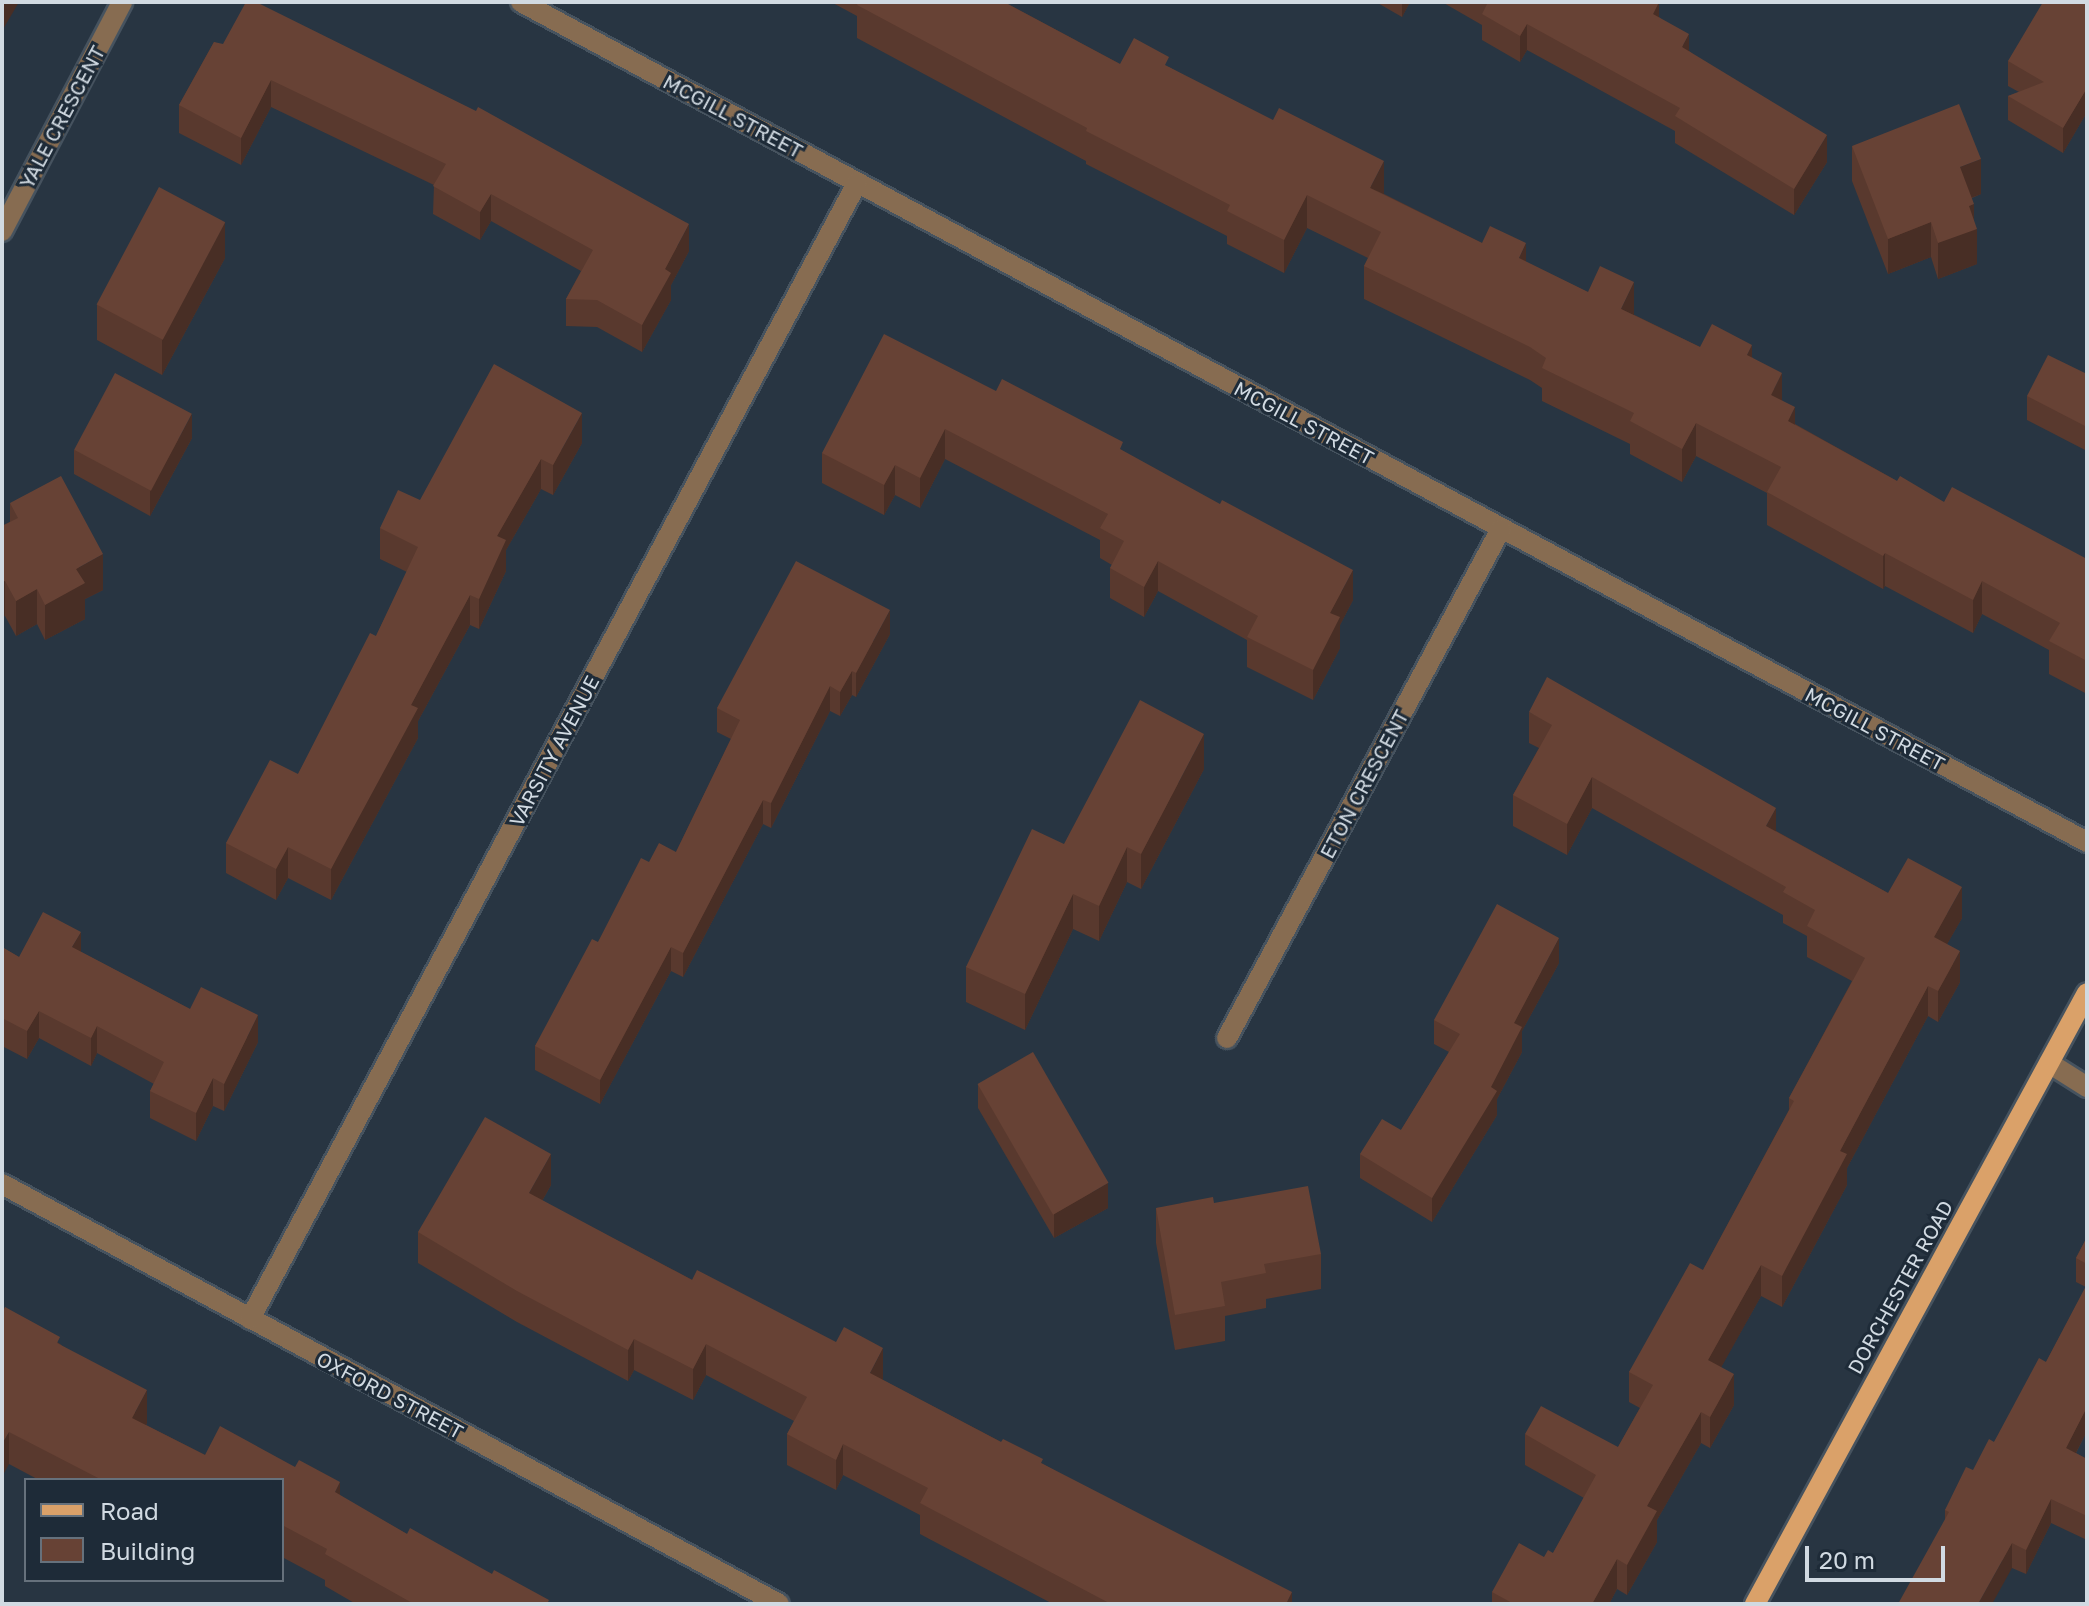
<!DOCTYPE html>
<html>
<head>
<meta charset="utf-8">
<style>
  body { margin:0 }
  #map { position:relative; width:2089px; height:1606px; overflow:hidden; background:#283542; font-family:"Golos Text",sans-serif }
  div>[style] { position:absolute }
  .roads { filter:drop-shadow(2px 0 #46535f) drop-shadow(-2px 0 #46535f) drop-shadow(0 2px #46535f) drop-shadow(0 -2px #46535f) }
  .minor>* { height:20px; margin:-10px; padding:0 10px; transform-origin:10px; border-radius:10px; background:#876c51 }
  .major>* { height:20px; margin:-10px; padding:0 10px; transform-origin:10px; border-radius:10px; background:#daa169 }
  .wall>* { inset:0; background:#59392e }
  .shaded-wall>* { inset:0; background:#482e25; transform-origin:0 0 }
  .building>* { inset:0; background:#674235; transform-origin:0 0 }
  span { translate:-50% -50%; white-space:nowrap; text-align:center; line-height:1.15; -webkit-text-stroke:6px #1e2b38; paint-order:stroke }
  .street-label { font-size:20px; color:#d1dae2 }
  .frame { position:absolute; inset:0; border:4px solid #d1dae2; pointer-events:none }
  .legend { position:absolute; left:24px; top:1478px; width:260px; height:104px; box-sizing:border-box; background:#1e2b38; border:2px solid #66717c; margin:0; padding:10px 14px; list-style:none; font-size:24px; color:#d1dae2 }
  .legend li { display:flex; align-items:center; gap:16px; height:40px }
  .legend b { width:40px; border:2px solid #66717c }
  .scale { position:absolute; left:1805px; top:1546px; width:140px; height:36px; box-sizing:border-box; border:4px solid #d1dae2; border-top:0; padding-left:10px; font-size:24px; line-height:28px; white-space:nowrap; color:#d1dae2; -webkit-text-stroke:6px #1e2b38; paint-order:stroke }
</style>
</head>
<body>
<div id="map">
  <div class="roads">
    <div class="minor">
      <div style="left:521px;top:2px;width:1777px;rotate:28.21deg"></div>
      <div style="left:2px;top:231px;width:259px;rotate:-62.3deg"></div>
      <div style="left:1227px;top:1038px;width:578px;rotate:-61.71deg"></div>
      <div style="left:2049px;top:1063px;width:45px;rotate:32.3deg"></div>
      <div style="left:2px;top:1184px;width:883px;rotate:28.39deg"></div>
      <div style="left:250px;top:1319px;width:1288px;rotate:-61.88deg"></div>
    </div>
    <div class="major">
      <div style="left:1755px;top:1604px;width:695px;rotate:-61.48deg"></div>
    </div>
  </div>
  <div class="wall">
    <div style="clip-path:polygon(831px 2px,1004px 2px,1120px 64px,1169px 67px,1384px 194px,1482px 243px,1526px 262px,1700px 347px,1752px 357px,1782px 400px,1795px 424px,1897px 481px,1944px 502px,2087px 559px,2087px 694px,2049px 674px,2049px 650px,1982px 614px,1973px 633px,1885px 586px,1883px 589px,1767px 525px,1767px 493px,1696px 456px,1682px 482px,1630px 454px,1630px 444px,1542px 401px,1542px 388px,1530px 380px,1364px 299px,1364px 266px,1368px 258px,1307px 228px,1284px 273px,1227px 244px,1227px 236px,1086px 164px,1086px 161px,857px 38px,857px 16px)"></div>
    <div style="clip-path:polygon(1376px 2px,1410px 2px,1402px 17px)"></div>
    <div style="clip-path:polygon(1442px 2px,1659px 2px,1659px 17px,1689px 51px,1827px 162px,1794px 215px,1675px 143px,1675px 131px,1527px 50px,1520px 62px,1482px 40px,1482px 25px)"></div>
    <div style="clip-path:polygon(2087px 2px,2087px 112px,2063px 153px,2008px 120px,2008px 96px,2019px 92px,2008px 86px,2008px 61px)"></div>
    <div style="clip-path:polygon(214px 42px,689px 251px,671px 285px,671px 300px,642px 352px,597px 327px,566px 326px,566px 299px,581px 271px,491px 221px,480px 240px,433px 214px,434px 185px,271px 107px,241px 165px,179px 133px,179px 105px)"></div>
    <div style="clip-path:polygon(1852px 146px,1981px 194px,1972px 198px,1977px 264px,1938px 279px,1931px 257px,1888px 274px,1852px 181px)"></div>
    <div style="clip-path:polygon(225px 258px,162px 375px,97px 340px,97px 305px)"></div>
    <div style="clip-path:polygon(2087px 374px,2087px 451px,2027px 420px,2027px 396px)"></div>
    <div style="clip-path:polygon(996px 391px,1123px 451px,1353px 600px,1340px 625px,1340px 648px,1313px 700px,1247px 667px,1247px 640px,1158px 591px,1144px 617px,1110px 598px,1110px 568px,1112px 565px,1100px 558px,1100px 540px,945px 459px,920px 508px,895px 495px,884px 515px,822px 483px,822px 453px)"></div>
    <div style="clip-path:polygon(192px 438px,150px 516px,74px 474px,74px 450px)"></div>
    <div style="clip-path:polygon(582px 443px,553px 495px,541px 489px,506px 550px,506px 571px,479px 629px,470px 625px,418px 721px,418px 738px,331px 900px,288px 878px,276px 900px,226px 873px,226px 843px,298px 774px,376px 636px,407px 572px,380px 559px,380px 528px,420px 500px)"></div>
    <div style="clip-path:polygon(10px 503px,103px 590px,85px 599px,85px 619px,45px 640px,37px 624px,16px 636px,5px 616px,2px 526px,10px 522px)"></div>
    <div style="clip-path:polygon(890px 634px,856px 697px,852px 695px,840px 716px,830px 711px,771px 828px,763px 824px,683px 977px,671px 971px,600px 1104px,535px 1070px,535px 1046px,598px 942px,649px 862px,676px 852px,731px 739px,717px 732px,717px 708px)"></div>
    <div style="clip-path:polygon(1529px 712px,1776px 831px,1888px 893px,1962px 918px,1947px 944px,1960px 982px,1938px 1022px,1928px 1016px,1847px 1168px,1847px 1185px,1782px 1307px,1761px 1296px,1721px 1367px,1734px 1405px,1710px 1448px,1701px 1443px,1657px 1520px,1657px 1542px,1627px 1595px,1617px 1589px,1609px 1604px,1492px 1604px,1492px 1592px,1544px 1557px,1553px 1553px,1584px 1498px,1525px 1465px,1525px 1434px,1618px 1447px,1640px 1408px,1629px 1402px,1629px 1372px,1703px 1270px,1789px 1110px,1789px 1098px,1852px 981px,1807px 957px,1807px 936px,1783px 923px,1783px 915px,1592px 808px,1567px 855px,1513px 826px,1513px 795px,1539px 748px,1529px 743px)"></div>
    <div style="clip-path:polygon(1204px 769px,1141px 889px,1127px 882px,1099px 941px,1073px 929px,1025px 1030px,966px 1002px,966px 967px,1064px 844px)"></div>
    <div style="clip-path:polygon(2px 947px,19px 957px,81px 952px,190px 1009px,258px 1042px,224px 1111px,213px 1106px,196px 1141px,150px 1118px,150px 1091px,154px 1084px,97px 1053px,91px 1066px,39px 1038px,27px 1059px,2px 1046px)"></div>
    <div style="clip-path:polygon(1559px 963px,1522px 1031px,1522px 1052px,1497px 1099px,1497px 1115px,1432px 1222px,1360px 1178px,1360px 1154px,1401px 1130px,1449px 1052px,1434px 1044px,1434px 1020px)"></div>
    <div style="clip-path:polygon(978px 1084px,1108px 1208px,1054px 1238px,978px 1108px)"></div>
    <div style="clip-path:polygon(551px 1185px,542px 1201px,1043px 1464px,1292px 1604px,1053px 1604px,920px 1534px,920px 1515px,843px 1475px,836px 1490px,787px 1465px,787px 1434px,794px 1421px,706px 1375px,693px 1400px,634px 1370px,628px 1381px,517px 1322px,418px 1263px,418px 1232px)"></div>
    <div style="clip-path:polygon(1214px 1203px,1321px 1254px,1321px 1289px,1266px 1299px,1266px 1308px,1225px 1316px,1225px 1341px,1175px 1350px,1156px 1243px,1156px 1208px)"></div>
    <div style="clip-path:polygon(2087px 1237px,2087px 1431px,2076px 1453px,2087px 1459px,2087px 1540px,2051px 1523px,2026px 1574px,2012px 1568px,1945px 1519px,1945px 1510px,1994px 1442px,2046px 1362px,2086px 1287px,2076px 1282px,2076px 1258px)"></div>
    <div style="clip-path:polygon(5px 1307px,60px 1344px,147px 1423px,146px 1425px,205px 1455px,340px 1496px,407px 1534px,492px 1574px,549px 1604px,356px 1604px,325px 1586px,325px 1580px,282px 1557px,282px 1480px,39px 1480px,9px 1464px)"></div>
  </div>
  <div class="shaded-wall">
    <div style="clip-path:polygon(2px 2px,19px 2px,2px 31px)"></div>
    <div style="clip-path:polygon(1402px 2px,1410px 2px,1402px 17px)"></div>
    <div style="clip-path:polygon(1659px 2px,1659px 29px,1653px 14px)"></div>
    <div style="clip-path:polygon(1527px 24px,1527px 50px,1520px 62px,1520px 36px)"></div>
    <div style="clip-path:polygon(1689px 34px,1689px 60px,1682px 47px)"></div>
    <div style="clip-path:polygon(271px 80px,271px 107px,241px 165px,241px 138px)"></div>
    <div style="clip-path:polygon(2087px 88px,2087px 112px,2063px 153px,2063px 128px)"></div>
    <div style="clip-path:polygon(1827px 135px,1827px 162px,1794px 215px,1794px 189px)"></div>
    <div style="clip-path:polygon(1981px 159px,1981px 194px,1960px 202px,1960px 167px)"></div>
    <div style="clip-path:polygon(1384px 161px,1384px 194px,1370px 188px)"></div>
    <div style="clip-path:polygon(491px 194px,491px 221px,480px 240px,480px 212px)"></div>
    <div style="clip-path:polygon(1307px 195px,1307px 228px,1284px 273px,1284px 240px)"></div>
    <div style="clip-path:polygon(1974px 204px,1974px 230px,1977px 229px,1977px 264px,1938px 279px,1938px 243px,1969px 206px)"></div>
    <div style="clip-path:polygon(225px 222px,225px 258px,162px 375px,162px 340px)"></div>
    <div style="clip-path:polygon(1931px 222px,1931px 257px,1888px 274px,1888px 239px)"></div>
    <div style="clip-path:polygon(689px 224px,689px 251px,671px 285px,671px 300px,642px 352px,642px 325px,665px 269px)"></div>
    <div style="clip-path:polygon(1526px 243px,1526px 276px,1519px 258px)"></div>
    <div style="clip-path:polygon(1634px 282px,1634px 315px,1621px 309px)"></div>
    <div style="clip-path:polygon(1752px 345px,1752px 378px,1747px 355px)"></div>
    <div style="clip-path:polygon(1782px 373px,1782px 406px,1771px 395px)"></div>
    <div style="clip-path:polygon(1795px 407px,1795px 440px,1788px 421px)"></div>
    <div style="clip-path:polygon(582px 413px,582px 443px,553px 495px,553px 465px)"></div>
    <div style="clip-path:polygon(192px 414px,192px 438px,150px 516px,150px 491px)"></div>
    <div style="clip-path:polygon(1696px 423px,1696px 456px,1682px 482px,1682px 449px)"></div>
    <div style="clip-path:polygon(945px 429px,945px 459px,920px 508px,920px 478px)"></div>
    <div style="clip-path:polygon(541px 459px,541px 489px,506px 550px,506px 571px,479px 629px,479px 599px,497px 536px)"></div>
    <div style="clip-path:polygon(895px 465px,895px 495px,884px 515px,884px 485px)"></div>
    <div style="clip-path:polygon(1885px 553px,1885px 586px,1883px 589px,1883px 556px)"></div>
    <div style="clip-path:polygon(103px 554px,103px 590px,85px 599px,85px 619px,45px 640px,45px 605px,76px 569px)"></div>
    <div style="clip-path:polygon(1158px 561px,1158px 591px,1144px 617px,1144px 587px)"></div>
    <div style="clip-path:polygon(1353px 570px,1353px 600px,1340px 625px,1340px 648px,1313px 700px,1313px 670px,1330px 613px)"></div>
    <div style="left:5px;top:581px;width:35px;height:3px;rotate:90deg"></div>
    <div style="clip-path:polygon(1982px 581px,1982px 614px,1973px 633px,1973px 600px)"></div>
    <div style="clip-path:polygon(37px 589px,37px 624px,16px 636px,16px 601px)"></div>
    <div style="clip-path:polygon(470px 595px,470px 625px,418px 721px,418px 738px,331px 900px,331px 869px,411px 705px)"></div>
    <div style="clip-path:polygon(890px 610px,890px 634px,856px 697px,856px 673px)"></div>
    <div style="clip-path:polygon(852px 671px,852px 695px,840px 716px,840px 692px)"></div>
    <div style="clip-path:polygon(830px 686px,830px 711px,771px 828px,771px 803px)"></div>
    <div style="clip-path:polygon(1204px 734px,1204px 769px,1141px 889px,1141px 854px)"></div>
    <div style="clip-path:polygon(1592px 777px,1592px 808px,1567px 855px,1567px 824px)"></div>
    <div style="clip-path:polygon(763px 800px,763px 824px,683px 977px,683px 953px)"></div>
    <div style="clip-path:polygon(1776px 808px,1776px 838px,1766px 826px)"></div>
    <div style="clip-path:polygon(288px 847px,288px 878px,276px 900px,276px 869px)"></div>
    <div style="clip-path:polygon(1127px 847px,1127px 882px,1099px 941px,1099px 906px)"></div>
    <div style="clip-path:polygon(1962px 887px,1962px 918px,1934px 967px,1934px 937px)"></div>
    <div style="clip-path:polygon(1073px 894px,1073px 929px,1025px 1030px,1025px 994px)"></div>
    <div style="clip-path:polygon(81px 932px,81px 960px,72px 947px)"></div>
    <div style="clip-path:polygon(1559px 938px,1559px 963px,1522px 1031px,1522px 1052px,1497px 1099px,1497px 1115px,1432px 1222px,1432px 1198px,1514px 1023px)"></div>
    <div style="clip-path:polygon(671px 947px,671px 971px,600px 1104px,600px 1080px)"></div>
    <div style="clip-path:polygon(1960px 951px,1960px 982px,1938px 1022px,1938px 991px)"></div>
    <div style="clip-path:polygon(1928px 986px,1928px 1016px,1847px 1168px,1847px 1185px,1782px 1307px,1782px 1276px,1840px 1151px)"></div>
    <div style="clip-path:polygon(39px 1011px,39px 1038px,27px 1059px,27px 1031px)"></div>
    <div style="clip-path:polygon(258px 1015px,258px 1042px,224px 1111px,224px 1084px)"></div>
    <div style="clip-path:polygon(97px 1026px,97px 1053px,91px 1066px,91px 1038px)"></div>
    <div style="clip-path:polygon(213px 1078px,213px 1106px,196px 1141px,196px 1113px)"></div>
    <div style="clip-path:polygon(551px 1154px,551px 1185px,529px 1224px,529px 1193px)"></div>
    <div style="clip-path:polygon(1108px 1183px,1108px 1208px,1054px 1238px,1054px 1214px)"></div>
    <div style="clip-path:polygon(1761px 1265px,1761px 1296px,1708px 1391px,1708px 1360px)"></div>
    <div style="clip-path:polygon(634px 1339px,634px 1370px,628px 1381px,628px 1350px)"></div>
    <div style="clip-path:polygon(706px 1344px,706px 1375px,693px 1400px,693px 1369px)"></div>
    <div style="clip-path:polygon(883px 1348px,883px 1379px,870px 1404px,870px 1373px)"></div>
    <div style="clip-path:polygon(1734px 1374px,1734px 1405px,1710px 1448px,1710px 1417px)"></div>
    <div style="clip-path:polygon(147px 1390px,147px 1423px,132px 1450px,132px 1418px)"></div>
    <div style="clip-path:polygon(2087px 1407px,2087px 1431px,2066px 1472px,2066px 1448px)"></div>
    <div style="clip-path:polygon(1701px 1412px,1701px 1443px,1657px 1520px,1657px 1542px,1627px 1595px,1627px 1565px,1647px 1506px)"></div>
    <div style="clip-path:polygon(9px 1432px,9px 1464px,2px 1477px,2px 1444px)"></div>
    <div style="clip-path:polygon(843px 1444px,843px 1475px,836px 1490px,836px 1460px)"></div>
    <div style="clip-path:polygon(340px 1482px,340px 1515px,335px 1492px)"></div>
    <div style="clip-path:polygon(2051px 1499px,2051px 1523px,2026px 1574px,2026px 1550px)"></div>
    <div style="clip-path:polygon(2012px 1543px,2012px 1568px,1992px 1604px,1978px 1604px)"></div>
    <div style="clip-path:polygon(1617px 1559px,1617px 1589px,1609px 1604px,1592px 1604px)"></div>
    <div style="clip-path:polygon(1292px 1592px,1292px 1604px,1286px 1604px)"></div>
  </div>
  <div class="building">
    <div style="clip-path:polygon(246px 2px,256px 2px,476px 111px,478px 107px,689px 224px,665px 269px,671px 273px,642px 325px,597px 300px,566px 299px,593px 250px,491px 194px,480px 212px,433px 186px,446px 164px,271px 80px,241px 138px,179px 105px,214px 42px,223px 44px)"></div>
    <div style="clip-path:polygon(858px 2px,1004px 2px,1120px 64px,1134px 38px,1169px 57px,1165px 65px,1273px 120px,1279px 108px,1384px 161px,1370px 188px,1482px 243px,1490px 226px,1526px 243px,1519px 258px,1588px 292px,1600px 266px,1634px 282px,1621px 309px,1700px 347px,1712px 324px,1752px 345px,1747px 355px,1782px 373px,1771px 395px,1795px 407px,1788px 421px,1897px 481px,1900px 476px,1944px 502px,1952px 487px,2087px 559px,2087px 661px,2049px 641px,2060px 623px,1982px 581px,1973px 600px,1885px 553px,1883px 556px,1767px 492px,1781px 467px,1696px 423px,1682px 449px,1630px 421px,1634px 413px,1542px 368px,1546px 358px,1530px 347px,1364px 266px,1381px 232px,1307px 195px,1284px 240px,1227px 211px,1230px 205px,1086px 131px,1087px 128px,857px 5px)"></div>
    <div style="clip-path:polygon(1488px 2px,1659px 2px,1653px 14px,1689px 34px,1682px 47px,1827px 135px,1794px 189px,1675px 116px,1680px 108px,1527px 24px,1520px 36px,1482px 14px)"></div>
    <div style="clip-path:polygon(2043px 2px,2087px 2px,2087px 88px,2063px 128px,2008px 96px,2044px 82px,2008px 61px)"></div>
    <div style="clip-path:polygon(1959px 104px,1981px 159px,1960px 167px,1974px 204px,1969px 206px,1977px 229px,1938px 243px,1931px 222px,1888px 239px,1852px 146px)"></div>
    <div style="left:159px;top:187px;width:75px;height:133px;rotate:28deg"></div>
    <div style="clip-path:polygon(884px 334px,996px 391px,1002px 379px,1123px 442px,1120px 449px,1220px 504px,1222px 500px,1353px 570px,1330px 613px,1340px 617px,1313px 670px,1247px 637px,1258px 616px,1158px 561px,1144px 587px,1110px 568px,1124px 541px,1100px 528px,1108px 514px,945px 429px,920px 478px,895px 465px,884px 485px,822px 453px)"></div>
    <div style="clip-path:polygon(2048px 355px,2087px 374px,2087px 427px,2027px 396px)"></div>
    <div style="clip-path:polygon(494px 364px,582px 413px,553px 465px,541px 459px,497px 536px,506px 540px,479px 599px,470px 595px,411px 705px,418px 708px,331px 869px,288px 847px,276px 869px,226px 843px,270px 760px,298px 774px,370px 633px,376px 636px,418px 547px,380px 528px,398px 490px,420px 500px)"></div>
    <div style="left:115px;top:373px;width:87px;height:87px;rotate:28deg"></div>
    <div style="clip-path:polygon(61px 476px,103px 554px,76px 569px,85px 583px,45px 605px,37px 589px,16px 601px,5px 581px,2px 582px,2px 526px,18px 518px,10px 503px)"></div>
    <div style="clip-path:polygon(796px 561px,890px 610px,856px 673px,852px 671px,840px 692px,830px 686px,771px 803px,763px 800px,683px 953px,671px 947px,600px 1080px,535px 1046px,592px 939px,598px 942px,641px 858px,649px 862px,659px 843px,676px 852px,740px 720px,717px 708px)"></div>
    <div style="clip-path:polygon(1547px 677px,1776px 808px,1766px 826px,1888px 893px,1908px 858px,1962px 887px,1934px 937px,1960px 951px,1938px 991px,1928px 986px,1840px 1151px,1847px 1154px,1782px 1276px,1761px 1265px,1708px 1360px,1734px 1374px,1710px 1417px,1701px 1412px,1647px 1506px,1657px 1511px,1627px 1565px,1617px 1559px,1592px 1604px,1514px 1604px,1492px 1592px,1519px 1543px,1544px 1557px,1548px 1550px,1553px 1553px,1596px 1475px,1525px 1434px,1541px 1406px,1618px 1447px,1653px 1385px,1629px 1372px,1690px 1263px,1703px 1270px,1794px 1101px,1789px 1098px,1865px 958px,1807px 926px,1815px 910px,1783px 892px,1786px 887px,1592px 777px,1567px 824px,1513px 795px,1552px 725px,1529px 712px)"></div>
    <div style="clip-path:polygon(1140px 700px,1204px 734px,1141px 854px,1127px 847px,1099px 906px,1073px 894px,1025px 994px,966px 967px,1032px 829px,1064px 844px)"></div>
    <div style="clip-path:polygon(1497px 904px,1559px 938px,1514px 1023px,1522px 1027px,1491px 1087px,1497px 1091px,1432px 1198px,1360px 1154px,1382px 1119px,1401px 1130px,1460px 1034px,1434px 1020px)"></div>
    <div style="clip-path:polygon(43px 912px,81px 932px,72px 947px,190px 1009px,201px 987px,258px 1015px,224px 1084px,213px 1078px,196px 1113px,150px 1091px,164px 1062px,97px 1026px,91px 1038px,39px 1011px,27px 1031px,2px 1018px,2px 947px,19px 957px)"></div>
    <div style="left:1033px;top:1052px;width:151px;height:64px;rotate:60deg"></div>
    <div style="clip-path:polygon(485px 1117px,551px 1154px,529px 1193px,692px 1280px,697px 1270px,836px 1342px,844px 1327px,883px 1348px,870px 1373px,1001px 1442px,1003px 1439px,1043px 1459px,1041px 1463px,1292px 1592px,1286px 1604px,1111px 1604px,920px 1503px,928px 1488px,843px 1444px,836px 1460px,787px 1434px,807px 1397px,706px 1344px,693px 1369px,634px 1339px,628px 1350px,517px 1291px,418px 1232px)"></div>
    <div style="clip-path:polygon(1308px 1186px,1321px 1254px,1264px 1264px,1266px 1273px,1221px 1282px,1225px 1306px,1175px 1315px,1156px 1208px,1213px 1197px,1214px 1203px)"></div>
    <div style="clip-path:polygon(2087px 1237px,2087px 1264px,2076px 1258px)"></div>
    <div style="clip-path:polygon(2087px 1284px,2087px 1407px,2066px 1448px,2087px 1459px,2087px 1516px,2051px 1499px,2026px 1550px,2012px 1543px,1978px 1604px,1898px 1604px,1949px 1512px,1945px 1510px,1966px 1467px,1973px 1470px,1989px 1439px,1994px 1442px,2039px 1358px,2046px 1362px)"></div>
    <div style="clip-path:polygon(5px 1307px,60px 1337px,57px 1343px,147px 1390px,132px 1418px,205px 1455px,220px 1426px,295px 1467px,299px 1460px,340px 1482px,335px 1492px,407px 1534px,410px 1528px,492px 1574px,494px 1570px,549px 1600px,547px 1604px,414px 1604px,325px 1554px,327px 1549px,282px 1525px,282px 1480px,102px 1480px,9px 1432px,2px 1444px,2px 1313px)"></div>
  </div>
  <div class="street-label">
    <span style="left:733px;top:116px;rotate:28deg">MCGILL STREET</span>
    <span style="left:62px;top:117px;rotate:-62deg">YALE CRESCENT</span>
    <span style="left:1304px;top:423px;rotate:28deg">MCGILL STREET</span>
    <span style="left:1875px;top:729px;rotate:28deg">MCGILL STREET</span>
    <span style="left:554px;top:751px;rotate:-62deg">VARSITY AVENUE</span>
    <span style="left:1364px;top:784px;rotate:-62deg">ETON CRESCENT</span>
    <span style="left:1900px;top:1287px;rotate:-61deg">DORCHESTER ROAD</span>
    <span style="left:390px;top:1395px;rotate:28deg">OXFORD STREET</span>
  </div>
  <div class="frame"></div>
  <ul class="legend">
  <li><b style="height:10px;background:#daa169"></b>Road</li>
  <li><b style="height:22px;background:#674235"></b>Building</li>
  </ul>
  <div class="scale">20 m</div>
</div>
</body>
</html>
